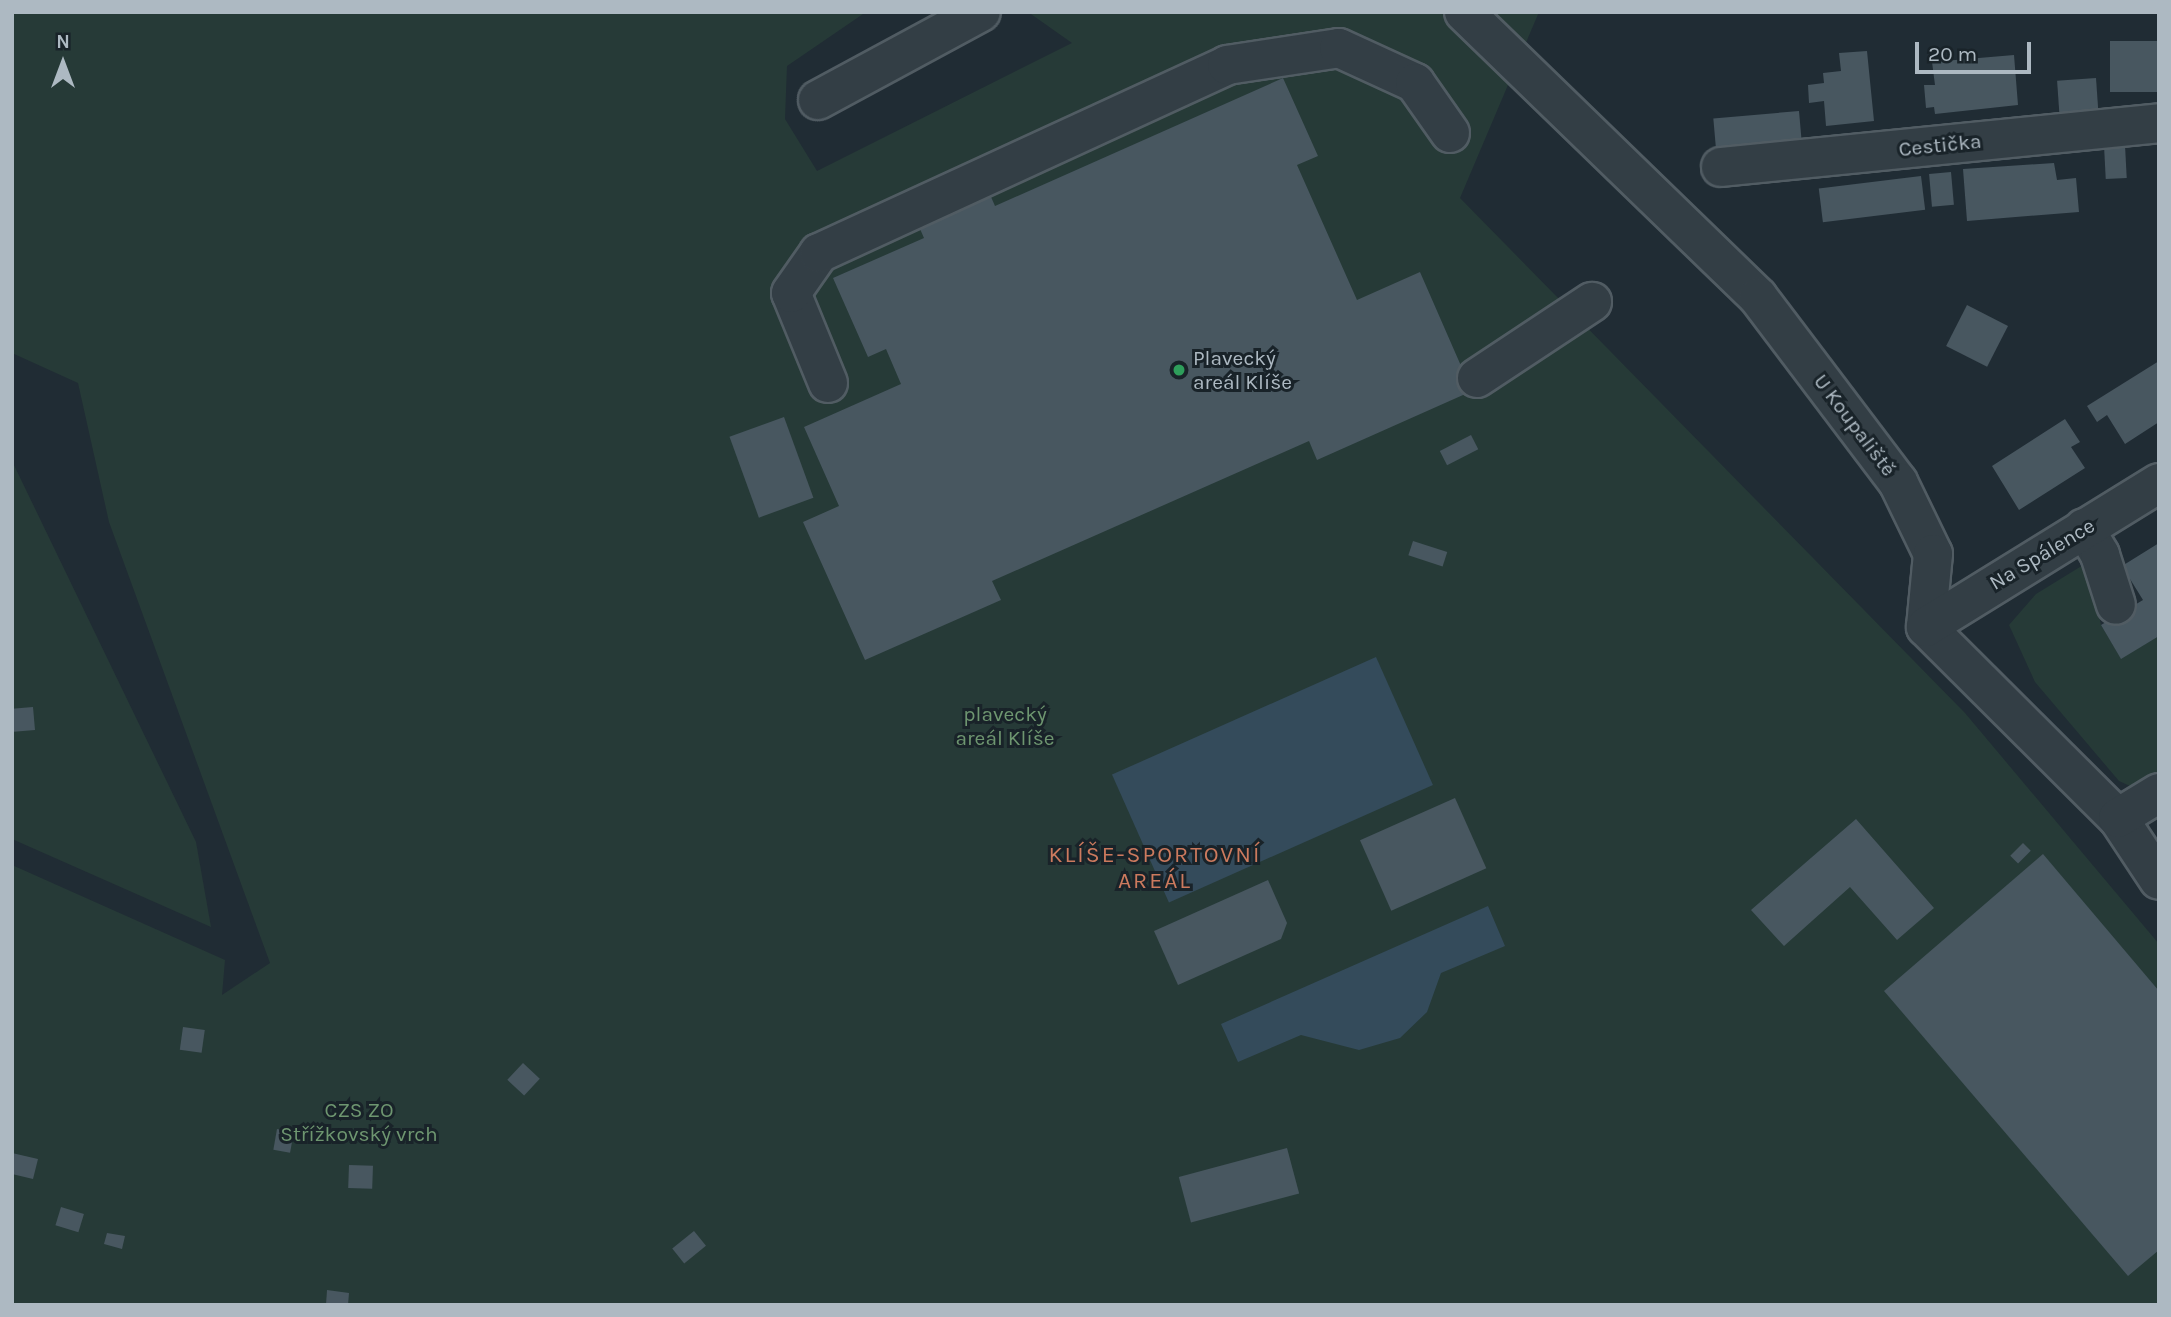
<!DOCTYPE html>
<html>
<head>
<meta charset="utf-8">
<style>
  body { margin:0 }
  #map { position:relative; width:2171px; height:1317px; overflow:hidden; background:#202c34; font-family:Karla,sans-serif }
  div>[style] { position:absolute }
  .green>* { inset:0; background:#263a37 }
  .water>* { inset:0; background:#344b5b; transform-origin:0 0 }
  .building>* { inset:0; background:#485760; transform-origin:0 0 }
  .roads { filter:drop-shadow(2px 0 #515c63) drop-shadow(-2px 0 #515c63) drop-shadow(0 2px #515c63) drop-shadow(0 -2px #515c63) }
  .minor>* { height:38px; margin:-19px; padding:0 19px; transform-origin:19px; border-radius:19px; background:#333e45 }
  .dots>* { width:19px; height:19px; translate:-50% -50%; box-sizing:border-box; border:4px solid #192329; border-radius:50% }
  span { translate:-50% -50%; white-space:nowrap; text-align:center; line-height:1.15; -webkit-text-stroke:6px #192329; paint-order:stroke }
  .street-label { font-size:21px; color:#adb9c2 }
  .poi-label { font-size:21px; color:#adb9c2 }
  .left { translate:0 -50%; text-align:left }
  .park-label { font-size:21px; color:#6e9670 }
  .neighbourhood-label { font-size:23px; color:#cc7a5e; letter-spacing:2px }
  .frame { position:absolute; inset:0; border:14px solid #adb9c2; pointer-events:none }
  .north { position:absolute; left:28px; top:28px; width:70px; height:70px; -webkit-text-stroke:5px #192329; paint-order:stroke; rotate:0deg; font-size:19px; font-weight:700; line-height:28px; text-align:center; color:#adb9c2 }
  .north::after { content:''; display:block; margin:auto; width:24px; height:32px; background:#adb9c2; clip-path:polygon(50% 0,100% 100%,50% 72%,0 100%) }
  .scale { position:absolute; left:1915px; top:42px; width:116px; height:32px; box-sizing:border-box; border:4px solid #adb9c2; border-top:0; padding-left:9px; font-size:21px; line-height:24px; white-space:nowrap; color:#adb9c2; -webkit-text-stroke:5px #192329; paint-order:stroke }
</style>
</head>
<body>
<div id="map">
  <div class="green">
    <div style="clip-path:polygon(12px 12px,866px 12px,787px 66px,785px 119px,817px 171px,1072px 43px,1028px 12px,1539px 12px,1460px 198px,1965px 713px,2159px 944px,2159px 1305px,12px 1305px,12px 865px,225px 960px,222px 995px,270px 963px,109px 522px,78px 383px,12px 353px)"></div>
    <div style="clip-path:polygon(12px 461px,196px 842px,211px 927px,12px 839px)"></div>
    <div style="clip-path:polygon(2088px 562px,2101px 625px,2121px 658px,2159px 636px,2159px 778px,2130px 786px,2119px 781px,2035px 682px,2009px 625px,2036px 594px)"></div>
  </div>
  <div class="water">
    <div style="left:1376px;top:657px;width:140px;height:289px;rotate:66deg"></div>
    <div style="clip-path:polygon(1488px 906px,1505px 946px,1441px 973px,1427px 1012px,1400px 1038px,1359px 1050px,1301px 1035px,1238px 1062px,1221px 1024px)"></div>
  </div>
  <div class="building">
    <div style="left:2159px;top:41px;width:51px;height:49px;rotate:90deg"></div>
    <div style="clip-path:polygon(1867px 51px,1874px 121px,1826px 126px,1824px 101px,1809px 103px,1808px 85px,1824px 83px,1823px 73px,1841px 71px,1839px 53px)"></div>
    <div style="clip-path:polygon(2014px 55px,2018px 105px,1935px 114px,1934px 107px,1926px 108px,1924px 85px,1935px 85px,1932px 62px)"></div>
    <div style="clip-path:polygon(1283px 78px,1318px 156px,1297px 165px,1357px 300px,1420px 272px,1472px 391px,1317px 460px,1309px 441px,992px 581px,1001px 600px,865px 660px,803px 522px,839px 506px,804px 427px,901px 384px,886px 349px,868px 357px,833px 278px,924px 238px,917px 222px,988px 190px,995px 206px)"></div>
    <div style="left:2096px;top:78px;width:32px;height:39px;rotate:86deg"></div>
    <div style="left:1799px;top:111px;width:35px;height:86px;rotate:85deg"></div>
    <div style="left:2125px;top:145px;width:33px;height:21px;rotate:87deg"></div>
    <div style="clip-path:polygon(2054px 163px,2057px 180px,2076px 178px,2079px 212px,1967px 221px,1963px 169px)"></div>
    <div style="left:1951px;top:172px;width:33px;height:22px;rotate:85deg"></div>
    <div style="left:1921px;top:176px;width:34px;height:103px;rotate:83deg"></div>
    <div style="left:1967px;top:305px;width:46px;height:46px;rotate:27deg"></div>
    <div style="clip-path:polygon(2159px 361px,2159px 422px,2125px 444px,2107px 415px,2097px 422px,2087px 406px)"></div>
    <div style="left:784px;top:417px;width:86px;height:58px;rotate:70deg"></div>
    <div style="clip-path:polygon(2065px 419px,2080px 442px,2071px 447px,2085px 468px,2019px 510px,1992px 466px)"></div>
    <div style="left:1471px;top:435px;width:16px;height:35px;rotate:63deg"></div>
    <div style="left:1413px;top:541px;width:36px;height:15px;rotate:18deg"></div>
    <div style="clip-path:polygon(2159px 543px,2159px 636px,2121px 659px,2101px 625px,2143px 600px,2122px 566px)"></div>
    <div style="left:33px;top:707px;width:23px;height:21px;rotate:85deg"></div>
    <div style="left:1455px;top:798px;width:77px;height:104px;rotate:66deg"></div>
    <div style="clip-path:polygon(1856px 819px,1934px 908px,1897px 940px,1850px 887px,1784px 946px,1751px 910px)"></div>
    <div style="left:2023px;top:843px;width:11px;height:18px;rotate:45deg"></div>
    <div style="clip-path:polygon(2043px 854px,2159px 991px,2159px 1250px,2128px 1276px,1884px 991px)"></div>
    <div style="clip-path:polygon(1268px 880px,1287px 923px,1281px 939px,1178px 985px,1154px 931px)"></div>
    <div style="left:183px;top:1027px;width:22px;height:23px;rotate:8deg"></div>
    <div style="left:523px;top:1063px;width:23px;height:23px;rotate:43deg"></div>
    <div style="left:277px;top:1129px;width:17px;height:21px;rotate:10deg"></div>
    <div style="left:1287px;top:1148px;width:47px;height:112px;rotate:75deg"></div>
    <div style="clip-path:polygon(12px 1153px,38px 1159px,33px 1179px,12px 1174px)"></div>
    <div style="left:349px;top:1165px;width:24px;height:23px;rotate:2deg"></div>
    <div style="left:61px;top:1207px;width:24px;height:19px;rotate:17deg"></div>
    <div style="left:694px;top:1231px;width:19px;height:28px;rotate:51deg"></div>
    <div style="clip-path:polygon(107px 1233px,125px 1236px,122px 1249px,104px 1244px)"></div>
    <div style="clip-path:polygon(327px 1290px,349px 1293px,348px 1305px,326px 1305px)"></div>
  </div>
  <div class="roads">
    <div class="minor">
      <div style="left:1464px;top:12px;width:409px;rotate:44.1deg"></div>
      <div style="left:1758px;top:297px;width:232px;rotate:52.9deg"></div>
      <div style="left:1898px;top:482px;width:80px;rotate:64.1deg"></div>
      <div style="left:1933px;top:554px;width:73px;rotate:95.5deg"></div>
      <div style="left:1926px;top:627px;width:271px;rotate:44.9deg"></div>
      <div style="left:2118px;top:818px;width:74px;rotate:56.5deg"></div>
      <div style="left:818px;top:100px;width:185px;rotate:-28.4deg"></div>
      <div style="left:1721px;top:167px;width:440px;rotate:-5.7deg"></div>
      <div style="left:1477px;top:378px;width:138px;rotate:-33.5deg"></div>
      <div style="left:828px;top:383px;width:97px;rotate:-112.3deg"></div>
      <div style="left:791px;top:293px;width:49px;rotate:-55deg"></div>
      <div style="left:819px;top:253px;width:449px;rotate:-24.7deg"></div>
      <div style="left:1227px;top:65px;width:113px;rotate:-8.6deg"></div>
      <div style="left:1339px;top:48px;width:84px;rotate:24.7deg"></div>
      <div style="left:1415px;top:83px;width:61px;rotate:55deg"></div>
      <div style="left:2084px;top:528px;width:31px;rotate:59deg"></div>
      <div style="left:2100px;top:555px;width:52px;rotate:72.3deg"></div>
      <div style="left:1926px;top:627px;width:274px;rotate:-31.7deg"></div>
      <div style="left:2118px;top:818px;width:48px;rotate:-31.4deg"></div>
    </div>
  </div>
  <div class="dots">
    <div style="left:1179px;top:370px;background:#2e9e5b"></div>
  </div>
  <div class="street-label">
    <span style="left:1940px;top:145px;rotate:-6deg">Cestička</span>
    <span style="left:1855px;top:425px;rotate:53deg">U Koupaliště</span>
    <span style="left:2042px;top:554px;rotate:-31deg">Na Spálence</span>
  </div>
  <div class="poi-label">
    <span class="left" style="left:1193px;top:370px">Plavecký<br>areál Klíše</span>
  </div>
  <div class="park-label">
    <span style="left:1005px;top:726px">plavecký<br>areál Klíše</span>
    <span style="left:359px;top:1122px">CZS ZO<br>Střížkovský vrch</span>
  </div>
  <div class="neighbourhood-label">
    <span style="left:1155px;top:868px">KLÍŠE-SPORTOVNÍ<br>AREÁL</span>
  </div>
  <div class="frame"></div>
  <div class="north">N</div>
  <div class="scale">20 m</div>
</div>
</body>
</html>
